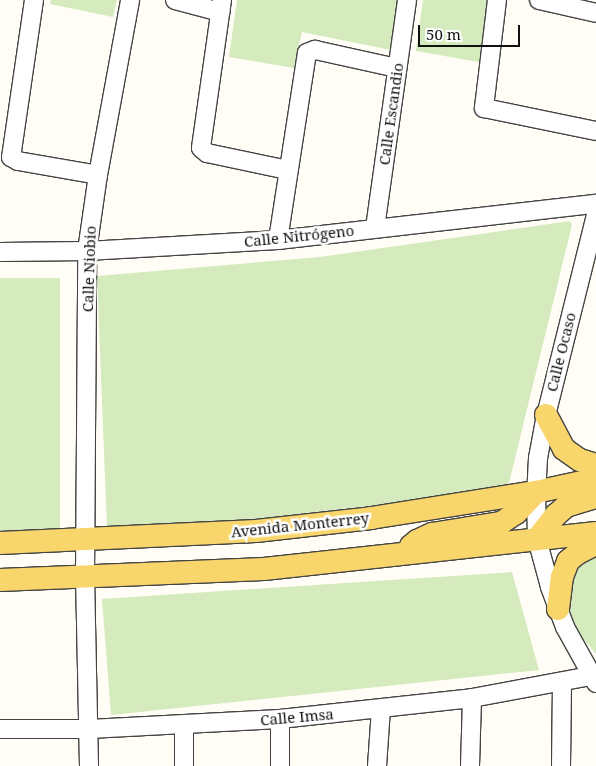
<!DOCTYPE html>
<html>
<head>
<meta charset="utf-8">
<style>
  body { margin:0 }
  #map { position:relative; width:596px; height:766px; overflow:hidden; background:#fffdf5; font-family:"Noto Serif",serif }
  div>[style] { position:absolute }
  .green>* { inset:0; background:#d5ebbd; transform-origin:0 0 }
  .roads { filter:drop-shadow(1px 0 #444) drop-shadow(-1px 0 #444) drop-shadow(0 1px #444) drop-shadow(0 -1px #444) }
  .minor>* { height:18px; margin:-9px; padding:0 9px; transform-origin:9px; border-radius:9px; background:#fff }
  .major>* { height:22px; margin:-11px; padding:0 11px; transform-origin:11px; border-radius:11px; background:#f9d66b }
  span { translate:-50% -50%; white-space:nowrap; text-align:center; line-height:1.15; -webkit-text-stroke:5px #fff; paint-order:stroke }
  .street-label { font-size:15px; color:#111 }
  .scale { position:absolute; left:418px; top:25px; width:102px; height:22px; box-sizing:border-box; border:2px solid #111; border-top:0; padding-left:6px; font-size:15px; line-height:18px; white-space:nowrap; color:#111; -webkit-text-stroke:4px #fff; paint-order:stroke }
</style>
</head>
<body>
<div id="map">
  <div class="green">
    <div style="clip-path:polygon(51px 0,117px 0,113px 17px,50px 4px)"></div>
    <div style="clip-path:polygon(237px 0,397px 0,391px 50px,302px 32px,294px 68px,229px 57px)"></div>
    <div style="clip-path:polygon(423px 0,493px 0,484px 63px,416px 51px)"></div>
    <div style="clip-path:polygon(570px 221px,572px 225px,509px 483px,498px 491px,227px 522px,107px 528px,97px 276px,320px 257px)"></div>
    <div style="left:0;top:278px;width:60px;height:255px"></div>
    <div style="clip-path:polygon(596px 556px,596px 654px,576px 630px,568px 607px,568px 566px)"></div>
    <div style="clip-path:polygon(512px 572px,539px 670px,111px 715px,102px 599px)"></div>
  </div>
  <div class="roads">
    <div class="minor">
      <div style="left:34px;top:0;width:159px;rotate:98.3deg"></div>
      <div style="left:11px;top:157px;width:8px;rotate:30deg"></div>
      <div style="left:18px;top:161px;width:81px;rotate:9.9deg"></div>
      <div style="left:175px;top:0;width:47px;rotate:14.9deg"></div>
      <div style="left:222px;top:0;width:149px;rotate:98.1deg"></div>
      <div style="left:201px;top:148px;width:8px;rotate:40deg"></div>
      <div style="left:207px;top:153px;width:83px;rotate:11.9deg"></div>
      <div style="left:497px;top:0;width:109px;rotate:96.9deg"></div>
      <div style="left:484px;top:108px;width:114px;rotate:11.6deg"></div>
      <div style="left:539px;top:0;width:58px;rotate:12.8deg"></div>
      <div style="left:596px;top:215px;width:206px;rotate:104deg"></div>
      <div style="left:546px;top:415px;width:44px;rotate:100.5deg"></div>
      <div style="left:538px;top:458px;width:34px;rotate:93deg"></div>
      <div style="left:536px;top:492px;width:47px;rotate:88.8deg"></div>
      <div style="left:537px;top:539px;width:50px;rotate:74.8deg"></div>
      <div style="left:550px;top:587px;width:43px;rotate:69.4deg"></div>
      <div style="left:565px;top:627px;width:64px;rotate:61deg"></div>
      <div style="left:375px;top:228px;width:230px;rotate:-82deg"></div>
      <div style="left:278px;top:240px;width:189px;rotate:-81.2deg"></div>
      <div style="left:307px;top:53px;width:9px;rotate:-21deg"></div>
      <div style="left:315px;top:50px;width:84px;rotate:12.4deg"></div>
      <div style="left:0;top:252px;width:87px;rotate:-0.7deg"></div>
      <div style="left:87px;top:251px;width:191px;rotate:-3.3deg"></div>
      <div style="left:278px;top:240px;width:320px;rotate:-6.5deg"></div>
      <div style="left:184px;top:724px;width:42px;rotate:90deg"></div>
      <div style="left:0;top:729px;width:89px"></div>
      <div style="left:89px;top:729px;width:191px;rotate:-3deg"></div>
      <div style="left:280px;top:719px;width:193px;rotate:-6.2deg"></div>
      <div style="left:472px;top:698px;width:121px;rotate:-10.5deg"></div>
      <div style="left:89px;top:766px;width:188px;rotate:-91.2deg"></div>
      <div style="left:85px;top:578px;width:327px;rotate:-89.6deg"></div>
      <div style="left:87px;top:251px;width:77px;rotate:-81.8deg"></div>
      <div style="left:98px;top:175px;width:178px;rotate:-79.6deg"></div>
      <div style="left:280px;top:766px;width:47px;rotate:-90deg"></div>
      <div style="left:377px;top:766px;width:57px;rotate:-86deg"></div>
      <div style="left:470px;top:766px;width:68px;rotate:-88.3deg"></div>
      <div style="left:561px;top:766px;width:84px;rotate:-89.3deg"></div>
    </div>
    <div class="major">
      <div style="left:546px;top:415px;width:38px;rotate:62deg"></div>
      <div style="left:564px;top:449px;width:19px;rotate:35deg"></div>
      <div style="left:580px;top:460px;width:17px;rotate:17deg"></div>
      <div style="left:537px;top:539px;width:31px;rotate:-52deg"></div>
      <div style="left:556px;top:515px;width:13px;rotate:-42deg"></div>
      <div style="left:566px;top:506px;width:31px;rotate:-17deg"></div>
      <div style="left:0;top:543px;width:256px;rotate:-2.7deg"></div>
      <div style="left:256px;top:531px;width:116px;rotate:-6.4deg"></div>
      <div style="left:371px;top:518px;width:167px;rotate:-9deg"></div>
      <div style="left:536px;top:492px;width:61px;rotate:-12.2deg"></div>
      <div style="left:411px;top:546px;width:8px;rotate:-40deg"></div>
      <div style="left:417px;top:541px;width:17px;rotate:-25deg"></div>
      <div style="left:432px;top:534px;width:70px;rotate:-9.1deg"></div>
      <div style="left:501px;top:523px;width:18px;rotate:-34deg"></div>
      <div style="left:516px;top:513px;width:29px;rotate:-46deg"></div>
      <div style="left:0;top:580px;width:264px;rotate:-2.4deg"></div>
      <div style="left:264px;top:569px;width:334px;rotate:-6.2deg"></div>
      <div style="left:558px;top:609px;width:32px;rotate:-83deg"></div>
      <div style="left:562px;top:577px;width:17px;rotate:-69deg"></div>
      <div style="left:568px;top:561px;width:13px;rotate:-39deg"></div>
      <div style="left:578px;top:553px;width:20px;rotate:-27deg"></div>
    </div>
  </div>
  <div class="street-label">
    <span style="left:391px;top:114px;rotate:-82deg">Calle Escandio</span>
    <span style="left:299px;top:236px;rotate:-6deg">Calle Nitrógeno</span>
    <span style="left:89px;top:269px;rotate:-88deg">Calle Niobio</span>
    <span style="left:561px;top:352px;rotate:-76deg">Calle Ocaso</span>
    <span style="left:300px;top:525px;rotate:-6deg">Avenida Monterrey</span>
    <span style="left:297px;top:717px;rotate:-5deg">Calle Imsa</span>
  </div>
  <div class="scale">50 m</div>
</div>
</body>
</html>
